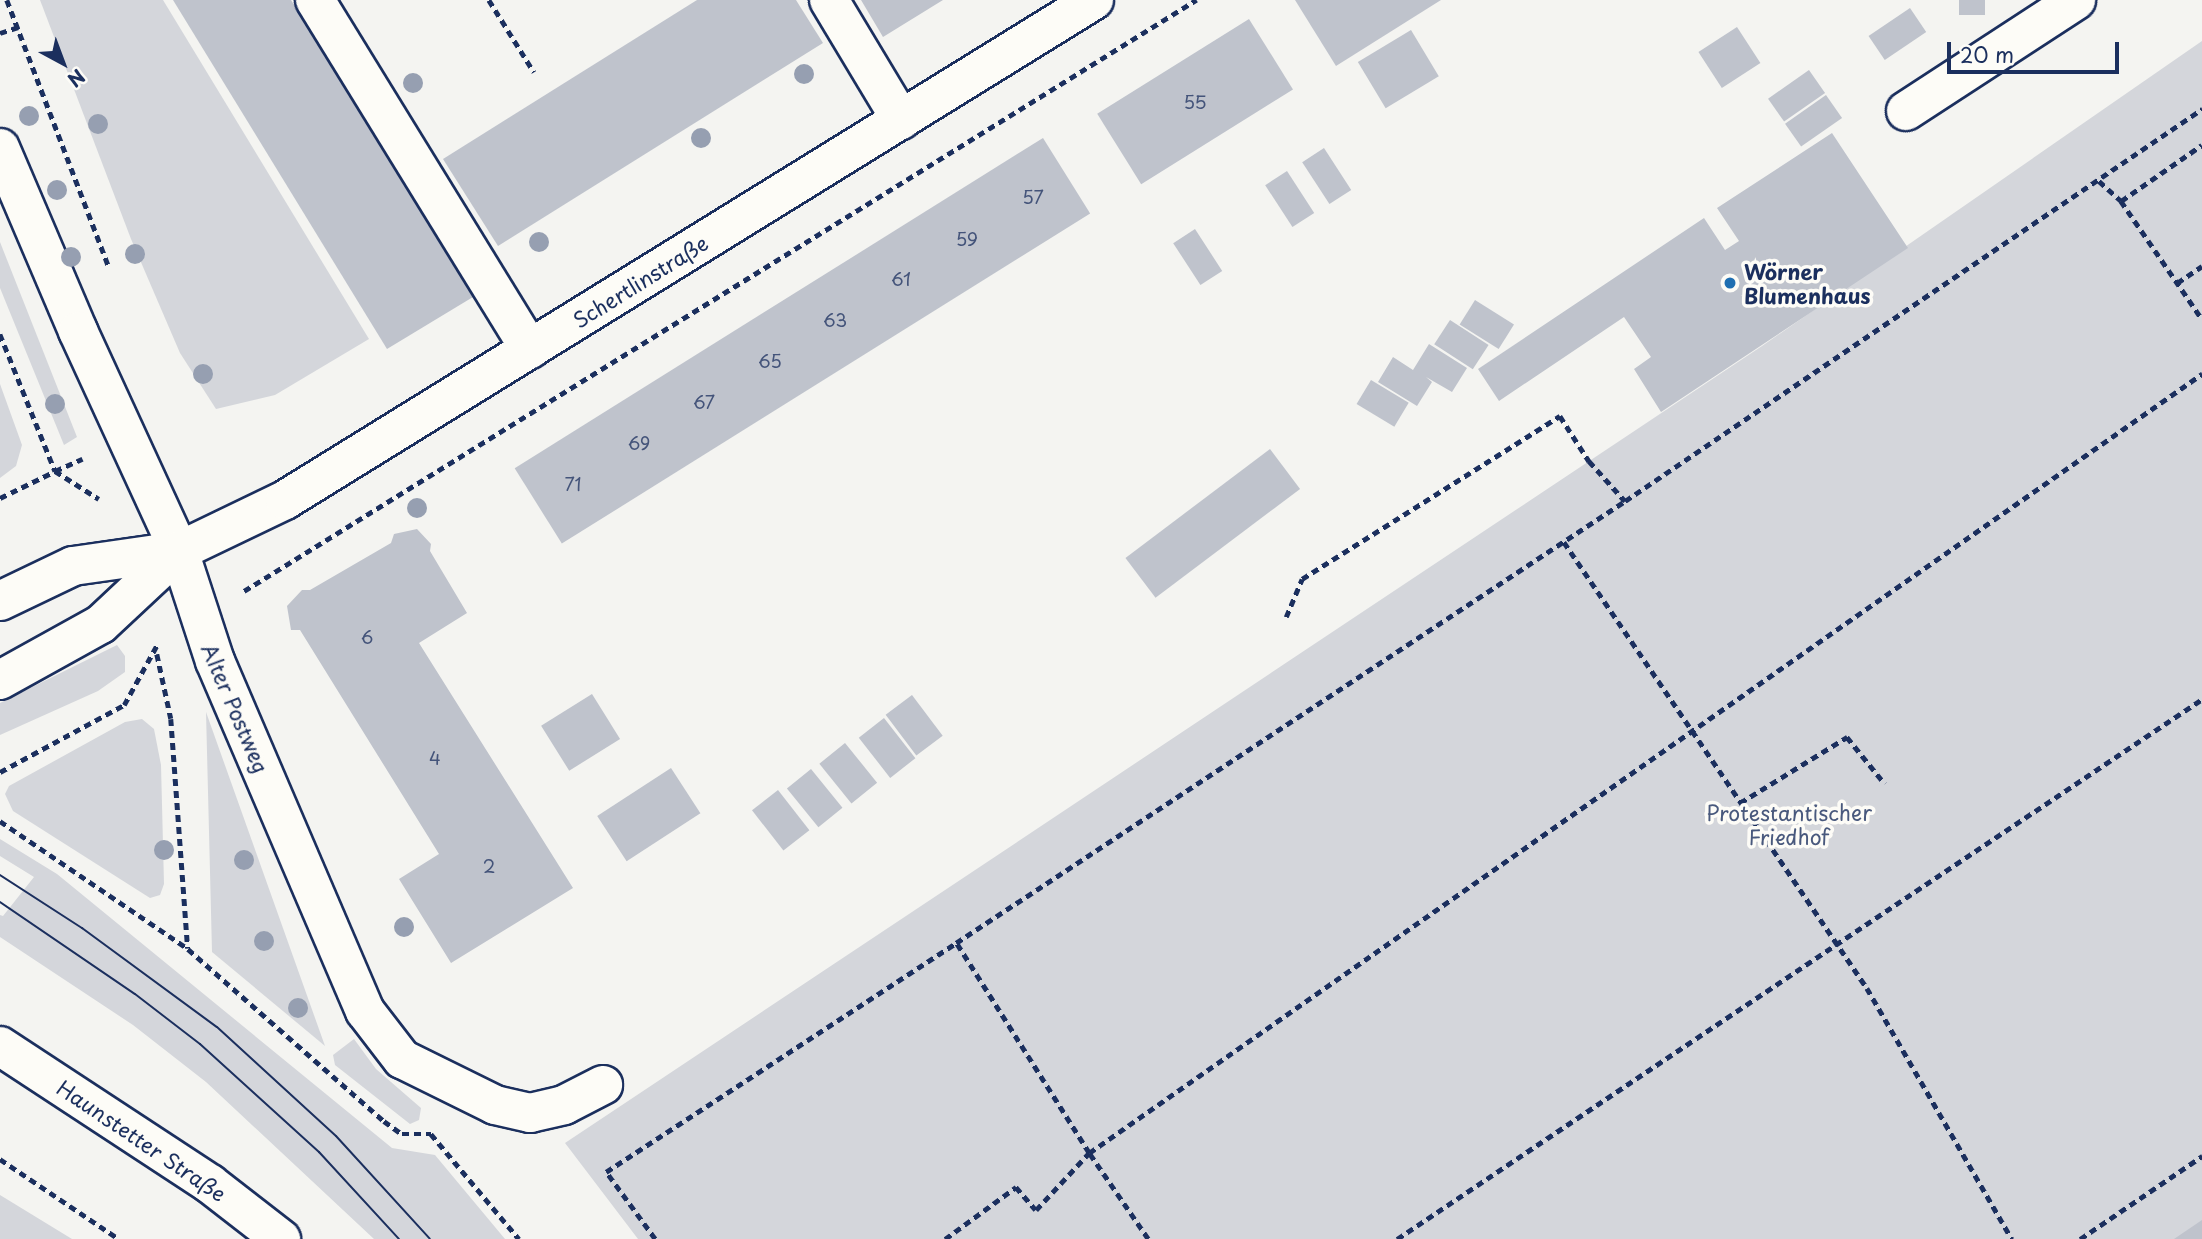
<!DOCTYPE html>
<html>
<head>
<meta charset="utf-8">
<style>
  body { margin:0 }
  #map { position:relative; width:2202px; height:1239px; overflow:hidden; background:#f4f4f1; font-family:"Playpen Sans",sans-serif }
  div>[style] { position:absolute }
  .green>* { inset:0; background:#d4d6db }
  .building>* { inset:0; background:#bfc3cc; transform-origin:0 0 }
  .path>* { height:4.5px; margin-top:-2.25px; transform-origin:0; background:repeating-linear-gradient(90deg,#1b2f5e 0 7px,transparent 0 12px) }
  .roads { filter:drop-shadow(2px 0 #1b2f5e) drop-shadow(-2px 0 #1b2f5e) drop-shadow(0 2px #1b2f5e) drop-shadow(0 -2px #1b2f5e) }
  .minor>* { height:38px; margin:-19px; padding:0 19px; transform-origin:19px; border-radius:19px; background:#fdfcf7 }
  .major>* { height:38px; margin:-19px; padding:0 19px; transform-origin:19px; border-radius:19px; background:#fdfcf7 }
  .tram>* { height:2px; margin:-1px; padding:0 1px; transform-origin:1px; border-radius:1px; background:#1b2f5e }
  .trees>* { width:20px; height:20px; margin:-10px; border-radius:50%; background:#969fb1 }
  .dots>* { width:19px; height:19px; translate:-50% -50%; box-sizing:border-box; border:4px solid #fdfcf7; border-radius:50% }
  span { translate:-50% -50%; white-space:nowrap; text-align:center; line-height:1.15; -webkit-text-stroke:7px #fdfcf7; paint-order:stroke }
  .number-label { font-size:18px; color:#44547a }
  .number-label span { -webkit-text-stroke-width:0 }
  .poi-label { font-size:21px; color:#1b2f5e; font-weight:700 }
  .left { translate:0 -50%; text-align:left }
  .street-label { font-size:21px; color:#1b2f5e }
  .park-label { font-size:21px; color:#49597d }
  .north { position:absolute; left:28px; top:28px; width:70px; height:70px; -webkit-text-stroke:5px #fdfcf7; paint-order:stroke; rotate:139deg; font-size:19px; font-weight:700; line-height:28px; text-align:center; color:#1b2f5e }
  .north::after { content:''; display:block; margin:auto; width:24px; height:32px; background:#1b2f5e; clip-path:polygon(50% 0,100% 100%,50% 72%,0 100%) }
  .scale { position:absolute; left:1947px; top:42px; width:172px; height:32px; box-sizing:border-box; border:4px solid #1b2f5e; border-top:0; padding-left:9px; font-size:21px; line-height:24px; white-space:nowrap; color:#1b2f5e; -webkit-text-stroke:5px #fdfcf7; paint-order:stroke }
</style>
</head>
<body>
<div id="map">
  <div class="green">
    <div style="clip-path:polygon(40px 0,163px 0,369px 339px,275px 395px,216px 409px,180px 353px,131px 239px)"></div>
    <div style="clip-path:polygon(2202px 41px,2202px 1239px,638px 1239px,565px 1143px,1762px 346px)"></div>
    <div style="clip-path:polygon(0 242px,77px 437px,64px 445px,0 288px)"></div>
    <div style="clip-path:polygon(0 384px,22px 445px,16px 466px,0 478px)"></div>
    <div style="clip-path:polygon(117px 645px,125px 656px,125px 672px,98px 691px,0 735px,0 703px)"></div>
    <div style="clip-path:polygon(206px 712px,325px 1046px,212px 952px)"></div>
    <div style="clip-path:polygon(142px 719px,154px 729px,161px 765px,164px 884px,160px 895px,150px 898px,13px 811px,5px 794px,9px 786px,125px 722px)"></div>
    <div style="clip-path:polygon(0 839px,57px 874px,392px 1148px,435px 1155px,505px 1239px,374px 1239px,206px 1082px,133px 1025px,0 937px,0 915px,3px 916px,34px 877px,0 856px)"></div>
    <div style="clip-path:polygon(354px 1039px,376px 1069px,421px 1108px,419px 1120px,410px 1124px,335px 1065px,333px 1055px)"></div>
    <div style="clip-path:polygon(0 1195px,72px 1239px,0 1239px)"></div>
  </div>
  <div class="building">
    <div style="clip-path:polygon(173px 0,291px 0,473px 297px,387px 349px)"></div>
    <div style="clip-path:polygon(697px 0,796px 0,823px 43px,498px 246px,443px 159px)"></div>
    <div style="clip-path:polygon(861px 0,943px 0,883px 37px)"></div>
    <div style="clip-path:polygon(1295px 0,1441px 0,1336px 66px)"></div>
    <div style="left:1959px;top:0;width:26px;height:15px"></div>
    <div style="left:1910px;top:8px;width:29px;height:50px;rotate:56deg"></div>
    <div style="left:1249px;top:19px;width:83px;height:179px;rotate:58deg"></div>
    <div style="left:1737px;top:27px;width:43px;height:46px;rotate:57deg"></div>
    <div style="left:1411px;top:30px;width:54px;height:62px;rotate:59deg"></div>
    <div style="left:1809px;top:70px;width:28px;height:50px;rotate:55deg"></div>
    <div style="left:1826px;top:95px;width:28px;height:50px;rotate:55deg"></div>
    <div style="clip-path:polygon(1832px 133px,1908px 248px,1661px 412px,1634px 369px,1651px 357px,1624px 317px,1499px 401px,1478px 369px,1704px 218px,1725px 250px,1739px 241px,1717px 208px)"></div>
    <div style="left:1043px;top:138px;width:89px;height:623px;rotate:58deg"></div>
    <div style="left:1324px;top:148px;width:50px;height:26px;rotate:57deg"></div>
    <div style="left:1287px;top:171px;width:50px;height:26px;rotate:57deg"></div>
    <div style="left:1195px;top:229px;width:50px;height:26px;rotate:57deg"></div>
    <div style="left:1475px;top:300px;width:46px;height:29px;rotate:32deg"></div>
    <div style="left:1450px;top:320px;width:46px;height:29px;rotate:33deg"></div>
    <div style="clip-path:polygon(1429px 344px,1467px 368px,1452px 392px,1426px 377px,1432px 382px,1417px 406px,1378px 382px,1393px 357px,1413px 370px)"></div>
    <div style="left:1371px;top:380px;width:44px;height:28px;rotate:31deg"></div>
    <div style="left:1270px;top:449px;width:50px;height:181px;rotate:53deg"></div>
    <div style="clip-path:polygon(417px 529px,431px 544px,430px 551px,467px 613px,419px 643px,573px 888px,451px 963px,399px 879px,439px 854px,300px 630px,291px 630px,287px 606px,302px 590px,310px 590px,391px 543px,394px 534px)"></div>
    <div style="left:592px;top:694px;width:53px;height:60px;rotate:58deg"></div>
    <div style="left:912px;top:695px;width:51px;height:33px;rotate:53deg"></div>
    <div style="left:884px;top:718px;width:51px;height:32px;rotate:52deg"></div>
    <div style="left:845px;top:743px;width:51px;height:33px;rotate:51deg"></div>
    <div style="left:671px;top:768px;width:54px;height:88px;rotate:57deg"></div>
    <div style="left:811px;top:769px;width:50px;height:31px;rotate:51deg"></div>
    <div style="left:778px;top:790px;width:51px;height:33px;rotate:52deg"></div>
    <div style="clip-path:polygon(2202px 1220px,2202px 1239px,2174px 1239px)"></div>
  </div>
  <div class="path">
    <div style="left:7px;top:0;width:286px;rotate:69.1deg"></div>
    <div style="left:489px;top:0;width:85px;rotate:58deg"></div>
    <div style="left:0;top:33px;width:19px;rotate:-18deg"></div>
    <div style="left:2099px;top:181px;width:30px;rotate:42deg"></div>
    <div style="left:2121px;top:201px;width:98px;rotate:-34.7deg"></div>
    <div style="left:2121px;top:201px;width:143px;rotate:55.5deg"></div>
    <div style="left:2177px;top:283px;width:30px;rotate:-34deg"></div>
    <div style="left:0;top:334px;width:148px;rotate:68.1deg"></div>
    <div style="left:55px;top:471px;width:30px;rotate:-24deg"></div>
    <div style="left:0;top:498px;width:61px;rotate:-26.1deg"></div>
    <div style="left:55px;top:471px;width:52px;rotate:32.5deg"></div>
    <div style="left:1564px;top:542px;width:539px;rotate:55.81deg"></div>
    <div style="left:1867px;top:988px;width:290px;rotate:60deg"></div>
    <div style="left:244px;top:591px;width:1121px;rotate:-31.83deg"></div>
    <div style="left:1286px;top:617px;width:41px;rotate:-67.2deg"></div>
    <div style="left:1302px;top:579px;width:305px;rotate:-32.3deg"></div>
    <div style="left:1560px;top:416px;width:54px;rotate:57.2deg"></div>
    <div style="left:1589px;top:461px;width:54px;rotate:48deg"></div>
    <div style="left:157px;top:654px;width:66px;rotate:77.8deg"></div>
    <div style="left:171px;top:719px;width:230px;rotate:85.8deg"></div>
    <div style="left:0;top:772px;width:141px;rotate:-28.4deg"></div>
    <div style="left:124px;top:705px;width:68px;rotate:-61.2deg"></div>
    <div style="left:1740px;top:803px;width:126px;rotate:-31.7deg"></div>
    <div style="left:1847px;top:737px;width:60px;rotate:51deg"></div>
    <div style="left:0;top:821px;width:227px;rotate:34.2deg"></div>
    <div style="left:188px;top:949px;width:261px;rotate:41.3deg"></div>
    <div style="left:384px;top:1121px;width:22px;rotate:36deg"></div>
    <div style="left:402px;top:1134px;width:29px"></div>
    <div style="left:431px;top:1134px;width:137px;rotate:50deg"></div>
    <div style="left:0;top:1159px;width:143px;rotate:33.9deg"></div>
    <div style="left:655px;top:1239px;width:83px;rotate:-126.2deg"></div>
    <div style="left:606px;top:1172px;width:418px;rotate:-33.2deg"></div>
    <div style="left:945px;top:1239px;width:88px;rotate:-36.2deg"></div>
    <div style="left:1016px;top:1187px;width:30px;rotate:49deg"></div>
    <div style="left:1036px;top:1210px;width:78px;rotate:-47.1deg"></div>
    <div style="left:1089px;top:1153px;width:249px;rotate:-122.3deg"></div>
    <div style="left:956px;top:943px;width:802px;rotate:-33.45deg"></div>
    <div style="left:1625px;top:501px;width:698px;rotate:-34.19deg"></div>
    <div style="left:1148px;top:1239px;width:104px;rotate:-124.5deg"></div>
    <div style="left:1089px;top:1153px;width:1359px;rotate:-34.99deg"></div>
    <div style="left:1397px;top:1239px;width:969px;rotate:-33.85deg"></div>
    <div style="left:2080px;top:1239px;width:148px;rotate:-34.2deg"></div>
  </div>
  <div class="roads">
    <div class="minor">
      <div style="left:315px;top:0;width:410px;rotate:58.4deg"></div>
      <div style="left:829px;top:0;width:140px;rotate:59deg"></div>
      <div style="left:1906px;top:111px;width:203px;rotate:-33.1deg"></div>
      <div style="left:0;top:148px;width:199px;rotate:66.9deg"></div>
      <div style="left:78px;top:331px;width:242px;rotate:65.3deg"></div>
      <div style="left:179px;top:551px;width:116px;rotate:71.9deg"></div>
      <div style="left:215px;top:661px;width:381px;rotate:66.8deg"></div>
      <div style="left:365px;top:1011px;width:61px;rotate:52.4deg"></div>
      <div style="left:402px;top:1059px;width:104px;rotate:26.3deg"></div>
      <div style="left:495px;top:1105px;width:36px;rotate:13deg"></div>
      <div style="left:530px;top:1113px;width:35px;rotate:-13deg"></div>
      <div style="left:564px;top:1105px;width:44px;rotate:-27.1deg"></div>
      <div style="left:0;top:601px;width:81px;rotate:-25.6deg"></div>
      <div style="left:73px;top:566px;width:107px;rotate:-8.1deg"></div>
      <div style="left:179px;top:551px;width:118px;rotate:-25.7deg"></div>
      <div style="left:285px;top:500px;width:951px;rotate:-31.72deg"></div>
      <div style="left:0;top:680px;width:115px;rotate:-29deg"></div>
      <div style="left:101px;top:624px;width:107px;rotate:-43.1deg"></div>
    </div>
    <div class="major">
      <div style="left:0;top:1046px;width:251px;rotate:33.3deg"></div>
      <div style="left:210px;top:1184px;width:90px;rotate:37.8deg"></div>
    </div>
  </div>
  <div class="tram">
    <div style="left:0;top:875px;width:98px;rotate:32.9deg"></div>
    <div style="left:82px;top:928px;width:167px;rotate:36.3deg"></div>
    <div style="left:217px;top:1027px;width:161px;rotate:42.5deg"></div>
    <div style="left:336px;top:1136px;width:139px;rotate:47.6deg"></div>
    <div style="left:0;top:902px;width:163px;rotate:34.3deg"></div>
    <div style="left:135px;top:994px;width:82px;rotate:37.6deg"></div>
    <div style="left:200px;top:1044px;width:161px;rotate:42.2deg"></div>
    <div style="left:319px;top:1152px;width:118px;rotate:47.4deg"></div>
  </div>
  <div class="trees">
    <div style="left:804px;top:74px"></div>
    <div style="left:413px;top:83px"></div>
    <div style="left:29px;top:116px"></div>
    <div style="left:98px;top:124px"></div>
    <div style="left:701px;top:138px"></div>
    <div style="left:57px;top:190px"></div>
    <div style="left:539px;top:242px"></div>
    <div style="left:135px;top:254px"></div>
    <div style="left:71px;top:257px"></div>
    <div style="left:203px;top:374px"></div>
    <div style="left:55px;top:404px"></div>
    <div style="left:417px;top:508px"></div>
    <div style="left:164px;top:850px"></div>
    <div style="left:244px;top:860px"></div>
    <div style="left:404px;top:927px"></div>
    <div style="left:264px;top:941px"></div>
    <div style="left:298px;top:1008px"></div>
  </div>
  <div class="dots">
    <div style="left:1730px;top:283px;background:#1f6fb2"></div>
  </div>
  <div class="number-label">
    <span style="left:1195px;top:102px">55</span>
    <span style="left:1033px;top:197px">57</span>
    <span style="left:967px;top:239px">59</span>
    <span style="left:901px;top:279px">61</span>
    <span style="left:835px;top:320px">63</span>
    <span style="left:770px;top:361px">65</span>
    <span style="left:704px;top:402px">67</span>
    <span style="left:639px;top:443px">69</span>
    <span style="left:573px;top:484px">71</span>
    <span style="left:367px;top:637px">6</span>
    <span style="left:435px;top:758px">4</span>
    <span style="left:489px;top:866px">2</span>
  </div>
  <div class="poi-label">
    <span class="left" style="left:1744px;top:283px">Wörner<br>Blumenhaus</span>
  </div>
  <div class="street-label">
    <span style="left:640px;top:281px;rotate:-32deg">Schertlinstraße</span>
    <span style="left:236px;top:708px;rotate:67deg">Alter Postweg</span>
    <span style="left:142px;top:1140px;rotate:34deg">Haunstetter Straße</span>
  </div>
  <div class="park-label">
    <span style="left:1789px;top:824px">Protestantischer<br>Friedhof</span>
  </div>
  <div class="north">N</div>
  <div class="scale">20 m</div>
</div>
</body>
</html>
